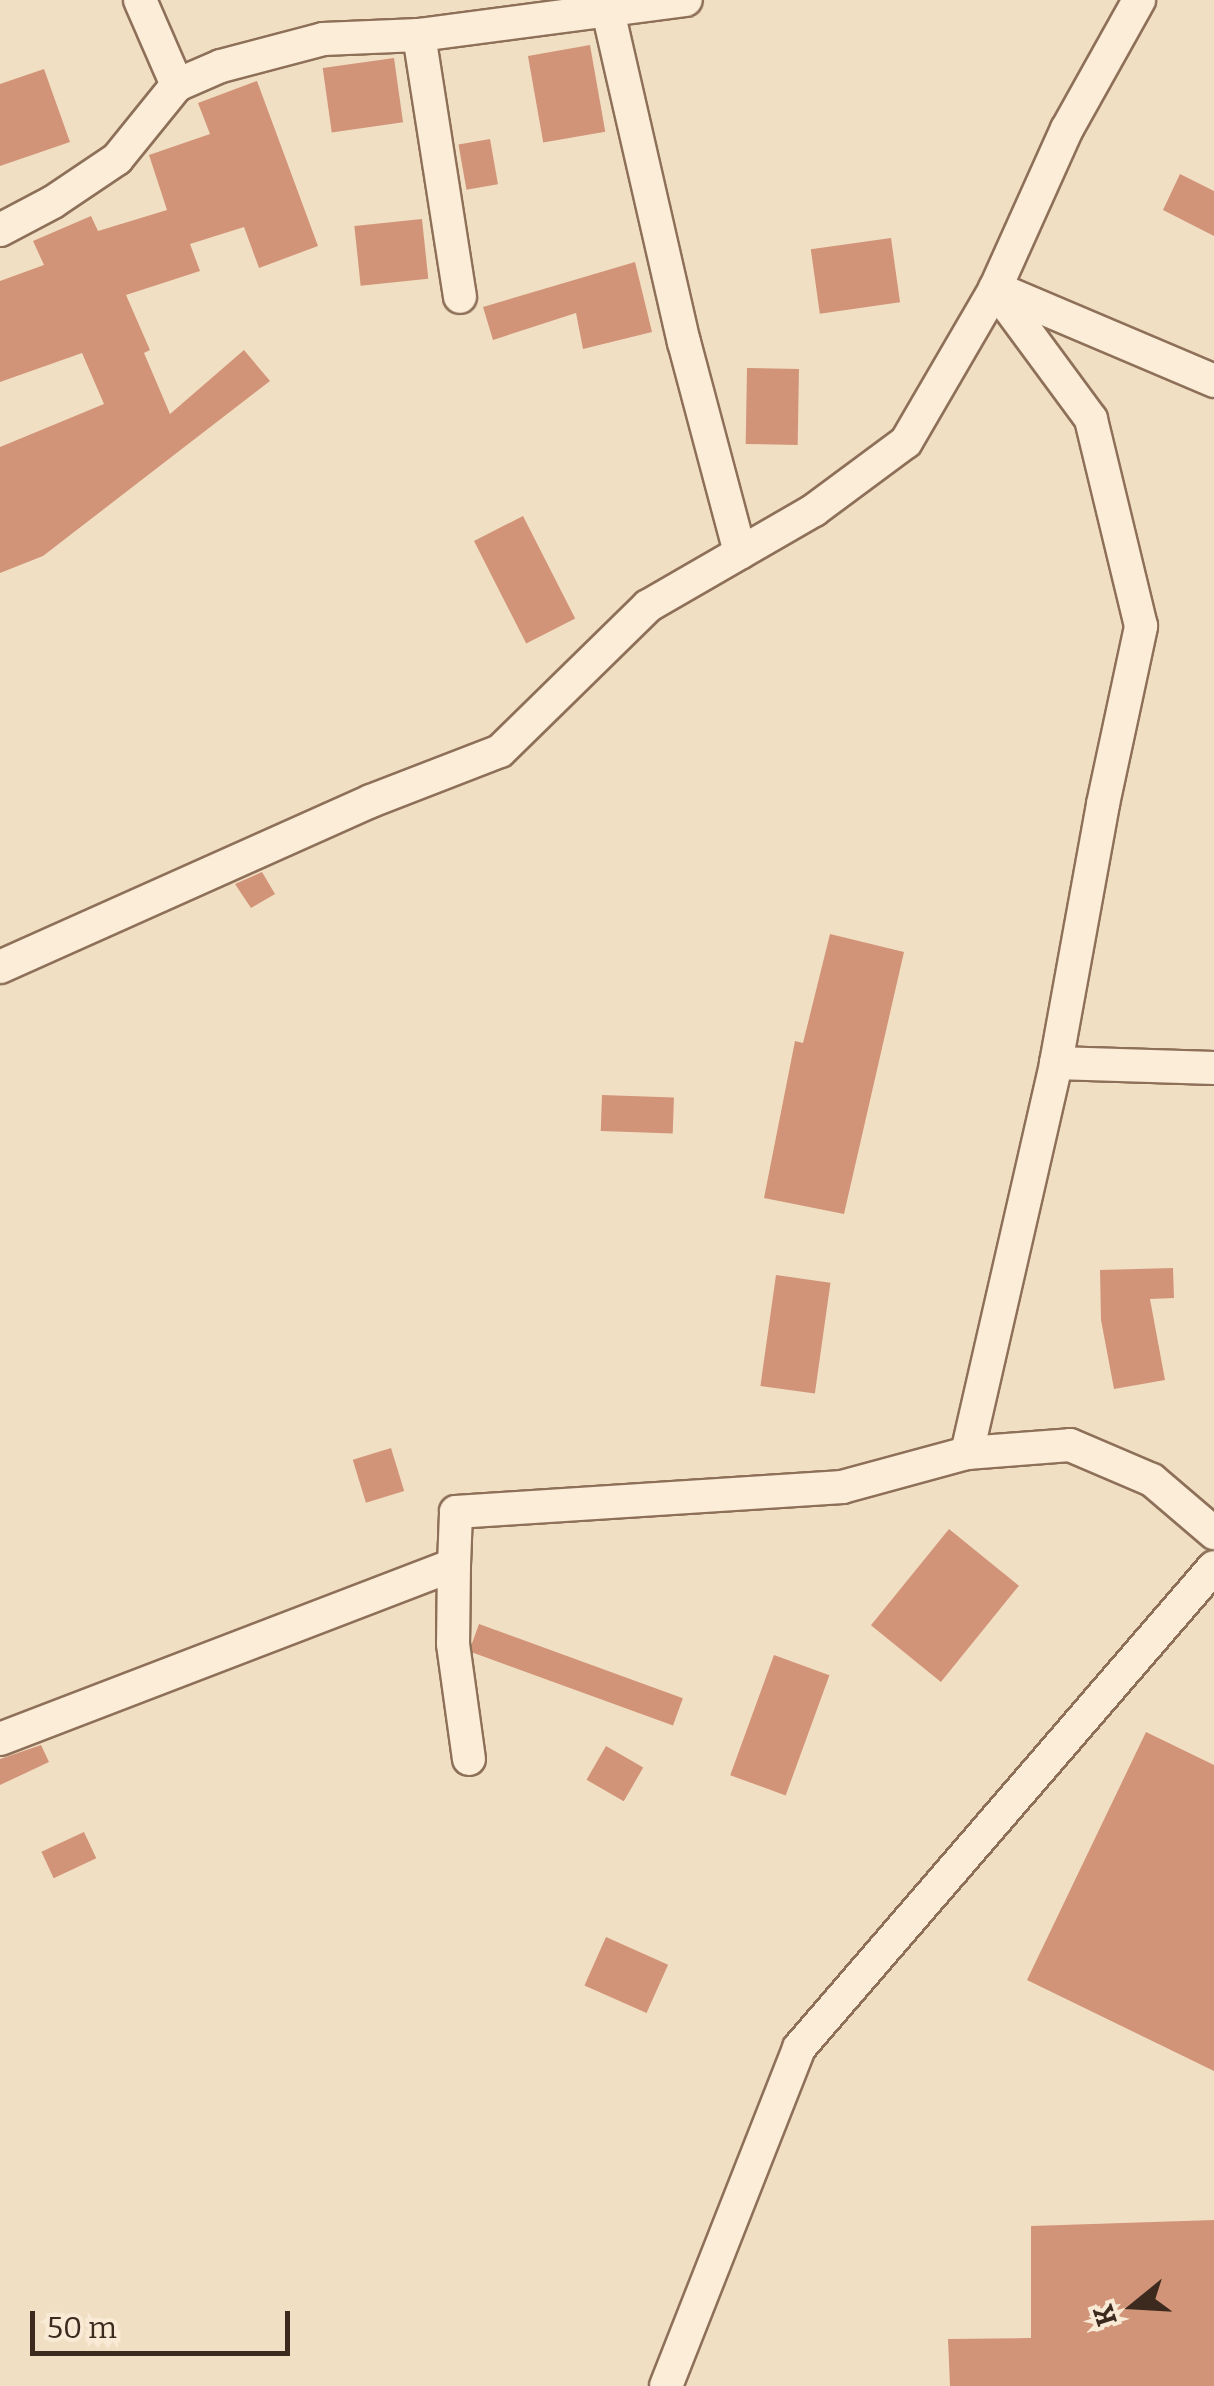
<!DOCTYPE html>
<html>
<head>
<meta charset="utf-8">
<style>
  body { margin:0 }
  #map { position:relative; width:1214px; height:2386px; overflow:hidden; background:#f1dfc4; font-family:Bitter,serif }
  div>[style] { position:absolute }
  .building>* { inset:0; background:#d29478; transform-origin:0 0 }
  .roads { filter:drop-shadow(2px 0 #8e7059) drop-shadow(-2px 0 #8e7059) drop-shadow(0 2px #8e7059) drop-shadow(0 -2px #8e7059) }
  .street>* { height:32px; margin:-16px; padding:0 16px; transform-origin:16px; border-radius:16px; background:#fbedd8 }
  span { translate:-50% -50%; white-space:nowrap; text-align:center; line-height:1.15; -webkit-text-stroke:10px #f8ead5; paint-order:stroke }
  .north { position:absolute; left:1084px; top:2256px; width:100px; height:100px; -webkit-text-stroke:8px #f8ead5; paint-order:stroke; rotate:252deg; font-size:28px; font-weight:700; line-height:40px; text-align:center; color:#3d2a1e }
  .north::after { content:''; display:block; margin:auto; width:35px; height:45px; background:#3d2a1e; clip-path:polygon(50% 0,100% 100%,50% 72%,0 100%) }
  .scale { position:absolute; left:30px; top:2311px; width:260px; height:45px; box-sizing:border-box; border:5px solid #3d2a1e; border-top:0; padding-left:12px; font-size:30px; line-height:35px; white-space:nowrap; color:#3d2a1e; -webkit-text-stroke:8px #f8ead5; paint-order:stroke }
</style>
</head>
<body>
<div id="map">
  <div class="building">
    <div style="left:590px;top:45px;width:88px;height:63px;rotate:80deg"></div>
    <div style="left:394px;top:58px;width:65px;height:72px;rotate:82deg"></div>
    <div style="clip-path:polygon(44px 69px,70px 142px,0 166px,0 84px)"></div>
    <div style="clip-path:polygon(257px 81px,318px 246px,259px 268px,244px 227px,190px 244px,200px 271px,126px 295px,150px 350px,144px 353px,170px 414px,244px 350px,270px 381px,43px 556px,0 573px,0 447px,104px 404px,82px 353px,0 382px,0 281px,44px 265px,33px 241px,91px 216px,98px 231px,167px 210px,149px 155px,210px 134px,198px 103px)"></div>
    <div style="left:490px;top:139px;width:46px;height:32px;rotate:80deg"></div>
    <div style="clip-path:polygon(1180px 174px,1214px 191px,1214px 236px,1163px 210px)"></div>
    <div style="left:422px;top:219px;width:60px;height:68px;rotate:84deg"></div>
    <div style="left:891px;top:238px;width:65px;height:81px;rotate:82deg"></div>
    <div style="clip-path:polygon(635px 262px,652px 332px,583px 349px,576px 313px,493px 340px,483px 307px)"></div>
    <div style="left:747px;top:368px;width:52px;height:76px;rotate:1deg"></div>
    <div style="left:523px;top:516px;width:115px;height:55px;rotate:63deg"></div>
    <div style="clip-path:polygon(262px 872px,275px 894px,251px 908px,235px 884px)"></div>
    <div style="clip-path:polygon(830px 934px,904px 952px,844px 1214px,764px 1198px,795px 1041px,803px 1043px)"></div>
    <div style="left:602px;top:1095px;width:72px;height:36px;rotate:2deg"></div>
    <div style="clip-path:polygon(1173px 1268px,1174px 1298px,1150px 1299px,1165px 1380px,1114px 1389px,1101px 1320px,1100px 1270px)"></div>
    <div style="left:776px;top:1275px;width:55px;height:112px;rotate:8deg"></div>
    <div style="left:391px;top:1448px;width:45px;height:40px;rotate:73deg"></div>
    <div style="left:949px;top:1529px;width:90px;height:124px;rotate:39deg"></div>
    <div style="left:479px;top:1624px;width:217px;height:29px;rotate:20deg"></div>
    <div style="left:774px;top:1655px;width:59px;height:128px;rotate:20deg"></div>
    <div style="clip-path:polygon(1146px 1732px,1214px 1765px,1214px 2071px,1027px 1980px)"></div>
    <div style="clip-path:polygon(41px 1745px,49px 1762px,0 1785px,0 1759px)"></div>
    <div style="left:606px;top:1746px;width:43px;height:39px;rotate:30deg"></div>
    <div style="left:84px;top:1832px;width:29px;height:47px;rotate:65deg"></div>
    <div style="left:606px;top:1937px;width:68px;height:53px;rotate:24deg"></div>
    <div style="clip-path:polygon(1214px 2220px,1214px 2386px,950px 2386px,948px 2339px,1031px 2338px,1031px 2226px)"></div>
  </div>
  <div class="roads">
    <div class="street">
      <div style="left:140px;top:0;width:93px;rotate:66.5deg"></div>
      <div style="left:608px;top:11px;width:340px;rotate:77.1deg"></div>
      <div style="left:684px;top:342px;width:218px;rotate:75.1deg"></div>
      <div style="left:419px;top:35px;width:265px;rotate:81.1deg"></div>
      <div style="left:0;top:230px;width:60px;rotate:-27.8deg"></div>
      <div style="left:53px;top:202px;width:77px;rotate:-33.9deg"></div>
      <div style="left:117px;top:159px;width:95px;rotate:-51deg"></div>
      <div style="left:177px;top:85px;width:48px;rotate:-23.4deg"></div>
      <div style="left:221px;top:66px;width:106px;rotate:-14.8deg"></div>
      <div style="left:323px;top:39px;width:96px;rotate:-2.4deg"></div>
      <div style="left:419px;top:35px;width:269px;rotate:-7.5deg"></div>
      <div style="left:1000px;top:290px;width:233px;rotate:23deg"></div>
      <div style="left:0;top:967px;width:406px;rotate:-24.1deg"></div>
      <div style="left:371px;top:801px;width:138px;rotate:-21.2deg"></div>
      <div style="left:500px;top:751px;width:207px;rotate:-44.4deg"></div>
      <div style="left:648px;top:606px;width:192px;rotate:-30deg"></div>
      <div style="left:814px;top:510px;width:114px;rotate:-36.5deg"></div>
      <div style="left:906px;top:442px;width:177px;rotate:-59.8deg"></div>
      <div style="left:995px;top:289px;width:175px;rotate:-65.8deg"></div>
      <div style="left:1067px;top:129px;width:148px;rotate:-60.8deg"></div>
      <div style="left:1056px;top:1063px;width:158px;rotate:1.8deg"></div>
      <div style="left:967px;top:1453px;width:400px;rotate:-77.1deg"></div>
      <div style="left:1056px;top:1063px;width:263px;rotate:-79.7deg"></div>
      <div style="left:1103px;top:804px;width:182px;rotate:-77.9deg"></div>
      <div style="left:1141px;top:626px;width:213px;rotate:-103.6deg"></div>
      <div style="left:1091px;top:419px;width:162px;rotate:-126.4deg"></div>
      <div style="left:454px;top:1565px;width:79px;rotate:90.7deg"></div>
      <div style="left:453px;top:1644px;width:116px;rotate:82.1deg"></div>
      <div style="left:0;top:1739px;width:486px;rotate:-21deg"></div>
      <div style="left:454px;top:1565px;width:53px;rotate:-87.8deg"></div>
      <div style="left:456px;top:1512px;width:387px;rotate:-3.7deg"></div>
      <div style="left:842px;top:1487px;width:130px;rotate:-15.2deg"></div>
      <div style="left:967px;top:1453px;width:103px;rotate:-4.4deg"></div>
      <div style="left:1070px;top:1445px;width:89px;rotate:23.1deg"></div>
      <div style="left:1152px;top:1480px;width:82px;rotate:40.5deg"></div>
      <div style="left:666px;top:2386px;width:363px;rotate:-68.5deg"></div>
      <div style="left:799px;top:2048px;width:635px;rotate:-49.21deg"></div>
    </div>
  </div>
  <div class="north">K</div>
  <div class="scale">50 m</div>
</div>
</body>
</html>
